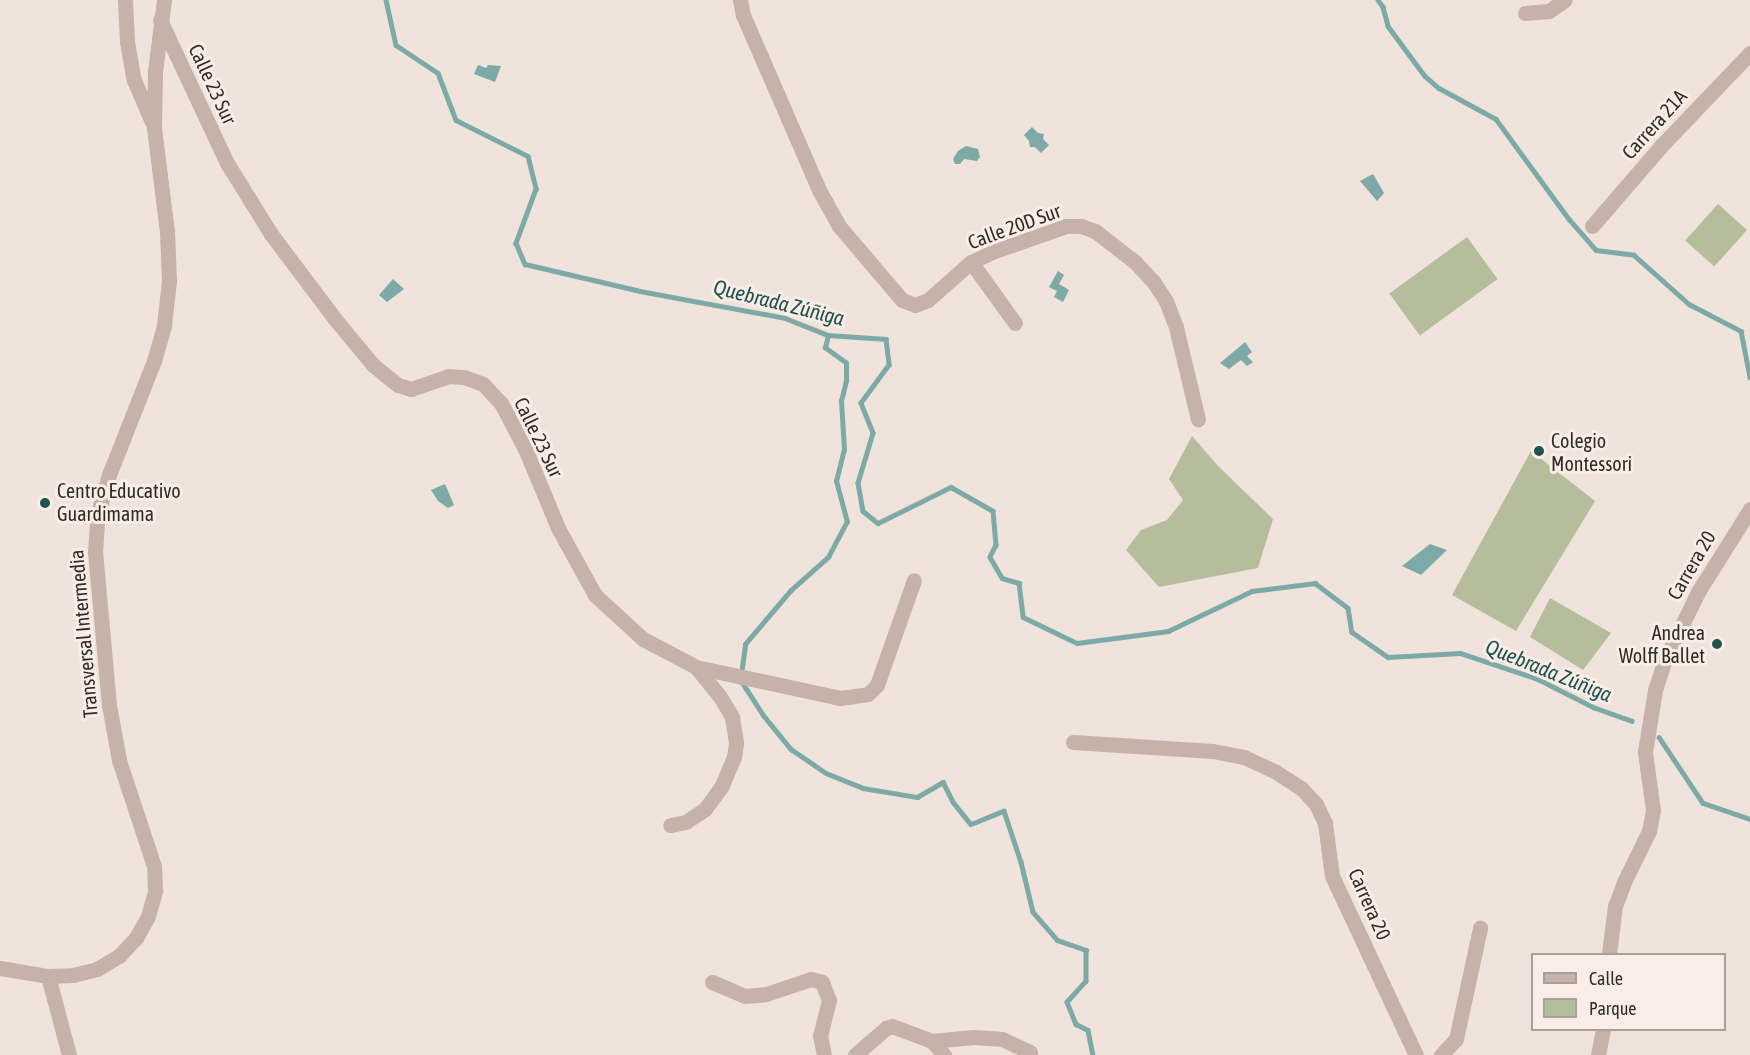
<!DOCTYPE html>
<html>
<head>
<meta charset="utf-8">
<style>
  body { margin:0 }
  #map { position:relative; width:1750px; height:1055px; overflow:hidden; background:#efe3db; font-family:"Asap Condensed",sans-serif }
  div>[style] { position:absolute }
  .green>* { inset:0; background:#b6bd9d; transform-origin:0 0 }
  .water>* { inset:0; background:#7daaa6 }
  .stream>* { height:4.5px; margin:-2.25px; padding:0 2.25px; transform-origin:2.25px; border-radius:2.25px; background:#7daaa6 }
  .minor>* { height:15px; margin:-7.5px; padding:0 7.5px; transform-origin:7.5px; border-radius:7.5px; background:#c6b2a8 }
  .dots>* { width:16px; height:16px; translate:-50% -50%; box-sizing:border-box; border:3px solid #f8eee7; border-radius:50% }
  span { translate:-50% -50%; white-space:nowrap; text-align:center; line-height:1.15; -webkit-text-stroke:6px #f8eee7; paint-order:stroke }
  .street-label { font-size:20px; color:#342a28 }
  .poi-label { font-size:20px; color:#342a28 }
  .left { translate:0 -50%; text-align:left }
  .right { translate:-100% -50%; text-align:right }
  .water-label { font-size:21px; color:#21524f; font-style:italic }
  .legend { position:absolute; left:1531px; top:953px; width:195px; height:78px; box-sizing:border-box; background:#f8eee7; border:2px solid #aaa09b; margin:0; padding:8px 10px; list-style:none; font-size:18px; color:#342a28 }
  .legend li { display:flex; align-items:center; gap:12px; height:30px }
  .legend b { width:30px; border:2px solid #aaa09b }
</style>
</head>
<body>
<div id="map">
  <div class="green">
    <div style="left:1718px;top:204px;width:39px;height:49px;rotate:42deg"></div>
    <div style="left:1467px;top:237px;width:52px;height:96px;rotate:54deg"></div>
    <div style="clip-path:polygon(1192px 436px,1218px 466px,1273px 519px,1258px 568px,1159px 587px,1126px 550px,1141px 530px,1167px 520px,1183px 500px,1169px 479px)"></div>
    <div style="clip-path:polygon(1531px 451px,1595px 501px,1516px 631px,1452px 595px)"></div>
    <div style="clip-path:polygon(1550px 598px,1611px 633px,1583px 670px,1530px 637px)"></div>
  </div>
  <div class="water">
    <div style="clip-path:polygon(478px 65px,486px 68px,488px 65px,501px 66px,495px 82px,474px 74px)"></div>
    <div style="clip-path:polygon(1032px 127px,1038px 133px,1044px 134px,1043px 139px,1049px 145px,1041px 153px,1035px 147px,1030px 147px,1029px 141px,1024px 135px)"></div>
    <div style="clip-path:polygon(966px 146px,978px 149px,980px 157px,977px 161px,964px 159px,960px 164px,955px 164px,953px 159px,958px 151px)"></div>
    <div style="clip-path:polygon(1373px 174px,1384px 193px,1377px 201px,1360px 181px)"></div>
    <div style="clip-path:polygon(1058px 271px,1064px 275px,1059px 284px,1069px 290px,1063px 302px,1054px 297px,1057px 291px,1049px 287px)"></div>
    <div style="clip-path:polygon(393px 279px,404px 289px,387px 302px,379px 295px)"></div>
    <div style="clip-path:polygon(1245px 342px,1252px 352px,1247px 356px,1253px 362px,1247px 366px,1241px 360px,1229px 369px,1220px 363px)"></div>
    <div style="clip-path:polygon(445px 484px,454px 505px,448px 508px,438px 501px,431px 490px)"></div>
    <div style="clip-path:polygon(1430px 544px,1447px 550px,1421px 575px,1402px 566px)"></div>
  </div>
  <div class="stream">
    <div style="left:386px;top:0;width:46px;rotate:77.5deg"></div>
    <div style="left:396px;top:45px;width:50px;rotate:33.7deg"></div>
    <div style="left:438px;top:73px;width:50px;rotate:69deg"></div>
    <div style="left:456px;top:120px;width:80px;rotate:26.6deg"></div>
    <div style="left:528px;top:156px;width:34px;rotate:76deg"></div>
    <div style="left:536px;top:189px;width:58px;rotate:110.3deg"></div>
    <div style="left:516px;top:243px;width:23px;rotate:67deg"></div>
    <div style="left:525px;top:264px;width:118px;rotate:13.2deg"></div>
    <div style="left:640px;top:291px;width:147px;rotate:10.5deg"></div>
    <div style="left:785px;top:318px;width:46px;rotate:21.6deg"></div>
    <div style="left:828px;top:335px;width:58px;rotate:3.9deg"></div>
    <div style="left:886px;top:339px;width:26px;rotate:83deg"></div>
    <div style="left:889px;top:365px;width:47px;rotate:126.4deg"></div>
    <div style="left:861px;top:403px;width:32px;rotate:68deg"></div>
    <div style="left:873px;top:433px;width:52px;rotate:106.7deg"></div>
    <div style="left:858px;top:483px;width:28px;rotate:80deg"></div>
    <div style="left:863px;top:511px;width:19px;rotate:39deg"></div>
    <div style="left:878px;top:523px;width:81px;rotate:-26.3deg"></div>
    <div style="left:951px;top:487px;width:48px;rotate:29.7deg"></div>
    <div style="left:993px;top:511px;width:34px;rotate:85deg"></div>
    <div style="left:996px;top:545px;width:13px;rotate:117deg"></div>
    <div style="left:990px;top:557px;width:24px;rotate:60deg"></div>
    <div style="left:1002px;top:578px;width:18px;rotate:16deg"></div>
    <div style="left:1019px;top:583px;width:34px;rotate:83deg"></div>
    <div style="left:1023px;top:617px;width:60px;rotate:25.7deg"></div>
    <div style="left:1077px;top:643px;width:92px;rotate:-7.5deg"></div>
    <div style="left:1168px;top:631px;width:93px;rotate:-25.5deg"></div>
    <div style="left:1252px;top:591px;width:64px;rotate:-7.2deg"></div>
    <div style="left:1315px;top:583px;width:41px;rotate:37.1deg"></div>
    <div style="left:1348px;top:608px;width:24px;rotate:81deg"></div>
    <div style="left:1352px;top:632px;width:44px;rotate:34.8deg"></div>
    <div style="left:1388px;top:657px;width:72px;rotate:-3.2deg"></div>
    <div style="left:1460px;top:653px;width:82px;rotate:18.4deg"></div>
    <div style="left:1538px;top:679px;width:62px;rotate:27deg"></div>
    <div style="left:1593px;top:707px;width:41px;rotate:19.7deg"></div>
    <div style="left:1378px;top:0;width:9px;rotate:54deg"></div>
    <div style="left:1383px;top:7px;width:20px;rotate:75deg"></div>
    <div style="left:1388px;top:26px;width:62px;rotate:53.5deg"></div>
    <div style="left:1425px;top:76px;width:18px;rotate:41deg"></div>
    <div style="left:1439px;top:88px;width:65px;rotate:28.5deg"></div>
    <div style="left:1496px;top:119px;width:124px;rotate:53.9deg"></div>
    <div style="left:1569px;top:219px;width:41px;rotate:48.9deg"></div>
    <div style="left:1596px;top:250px;width:38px;rotate:7deg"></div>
    <div style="left:1634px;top:255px;width:74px;rotate:41.7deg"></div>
    <div style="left:1689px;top:304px;width:59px;rotate:27.4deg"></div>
    <div style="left:1741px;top:331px;width:47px;rotate:78.9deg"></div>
    <div style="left:741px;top:674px;width:30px;rotate:-82deg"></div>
    <div style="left:745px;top:644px;width:71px;rotate:-49.6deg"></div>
    <div style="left:791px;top:590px;width:50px;rotate:-41.7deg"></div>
    <div style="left:828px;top:557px;width:40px;rotate:-62deg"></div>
    <div style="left:847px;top:522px;width:42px;rotate:-105deg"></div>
    <div style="left:836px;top:481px;width:32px;rotate:-76deg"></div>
    <div style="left:844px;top:450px;width:49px;rotate:-93.5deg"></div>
    <div style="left:841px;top:401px;width:21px;rotate:-76deg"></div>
    <div style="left:846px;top:381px;width:18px;rotate:-90deg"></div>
    <div style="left:846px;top:363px;width:26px;rotate:-144deg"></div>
    <div style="left:825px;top:348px;width:13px;rotate:-77deg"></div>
    <div style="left:742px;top:682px;width:40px;rotate:57.1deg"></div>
    <div style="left:764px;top:716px;width:43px;rotate:50.7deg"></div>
    <div style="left:791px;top:749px;width:42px;rotate:34.4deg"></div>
    <div style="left:826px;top:773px;width:40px;rotate:22deg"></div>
    <div style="left:863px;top:788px;width:55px;rotate:9.5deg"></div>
    <div style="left:917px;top:797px;width:30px;rotate:-30deg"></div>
    <div style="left:943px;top:782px;width:22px;rotate:63deg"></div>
    <div style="left:953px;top:802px;width:28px;rotate:51deg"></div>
    <div style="left:971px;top:824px;width:35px;rotate:-22deg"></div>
    <div style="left:1004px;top:811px;width:54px;rotate:71.6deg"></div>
    <div style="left:1021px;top:862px;width:51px;rotate:76.5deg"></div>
    <div style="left:1033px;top:912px;width:37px;rotate:49deg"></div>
    <div style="left:1057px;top:940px;width:31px;rotate:19deg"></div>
    <div style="left:1086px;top:950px;width:31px;rotate:90deg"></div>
    <div style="left:1086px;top:981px;width:28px;rotate:132deg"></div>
    <div style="left:1067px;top:1002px;width:24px;rotate:68deg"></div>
    <div style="left:1076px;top:1024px;width:13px;rotate:27deg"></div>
    <div style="left:1088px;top:1030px;width:25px;rotate:79deg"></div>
    <div style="left:1659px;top:737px;width:79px;rotate:56.3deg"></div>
    <div style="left:1703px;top:803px;width:50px;rotate:18.8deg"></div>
  </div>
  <div class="minor">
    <div style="left:125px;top:0;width:42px;rotate:87.3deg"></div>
    <div style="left:127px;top:42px;width:39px;rotate:80deg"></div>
    <div style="left:134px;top:80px;width:46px;rotate:66.8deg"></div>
    <div style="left:740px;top:0;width:15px;rotate:79deg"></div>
    <div style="left:743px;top:15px;width:191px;rotate:66.5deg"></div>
    <div style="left:819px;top:190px;width:41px;rotate:60.9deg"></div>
    <div style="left:839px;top:226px;width:97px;rotate:49.6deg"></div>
    <div style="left:902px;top:300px;width:14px;rotate:21deg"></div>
    <div style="left:915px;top:305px;width:14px;rotate:-21deg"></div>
    <div style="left:928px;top:300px;width:57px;rotate:-41.5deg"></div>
    <div style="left:971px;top:262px;width:23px;rotate:-25deg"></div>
    <div style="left:992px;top:252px;width:78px;rotate:-19.4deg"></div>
    <div style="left:1066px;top:226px;width:15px"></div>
    <div style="left:1081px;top:226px;width:15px;rotate:20deg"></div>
    <div style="left:1095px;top:231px;width:51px;rotate:37.8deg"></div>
    <div style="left:1135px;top:262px;width:26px;rotate:47deg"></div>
    <div style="left:1153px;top:281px;width:24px;rotate:57deg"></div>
    <div style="left:1166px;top:301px;width:28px;rotate:69deg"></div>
    <div style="left:1176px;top:327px;width:95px;rotate:76.6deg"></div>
    <div style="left:1525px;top:13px;width:24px;rotate:-5deg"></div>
    <div style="left:1549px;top:11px;width:19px;rotate:-35deg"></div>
    <div style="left:160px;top:20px;width:158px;rotate:64.9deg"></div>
    <div style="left:227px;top:163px;width:84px;rotate:58.2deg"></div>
    <div style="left:271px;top:234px;width:106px;rotate:53deg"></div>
    <div style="left:335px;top:319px;width:60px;rotate:50.4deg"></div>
    <div style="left:373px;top:365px;width:32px;rotate:39deg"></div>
    <div style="left:398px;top:385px;width:14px;rotate:17deg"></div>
    <div style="left:411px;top:389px;width:39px;rotate:-19deg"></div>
    <div style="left:448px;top:376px;width:16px;rotate:4deg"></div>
    <div style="left:464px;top:377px;width:20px;rotate:20deg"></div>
    <div style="left:483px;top:384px;width:26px;rotate:47deg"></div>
    <div style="left:501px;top:403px;width:54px;rotate:62.5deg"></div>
    <div style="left:526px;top:451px;width:83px;rotate:67.4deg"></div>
    <div style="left:558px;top:528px;width:77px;rotate:61.1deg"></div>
    <div style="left:595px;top:595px;width:65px;rotate:42.5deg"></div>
    <div style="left:643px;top:639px;width:60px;rotate:27.8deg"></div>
    <div style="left:696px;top:667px;width:36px;rotate:51deg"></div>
    <div style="left:719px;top:695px;width:26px;rotate:59deg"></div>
    <div style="left:732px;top:717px;width:26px;rotate:81deg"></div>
    <div style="left:736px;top:743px;width:14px;rotate:98deg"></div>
    <div style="left:734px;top:757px;width:33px;rotate:113deg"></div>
    <div style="left:721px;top:787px;width:27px;rotate:126deg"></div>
    <div style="left:705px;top:809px;width:23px;rotate:146deg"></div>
    <div style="left:686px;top:822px;width:16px;rotate:169deg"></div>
    <div style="left:1592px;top:226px;width:106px;rotate:-49.2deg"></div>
    <div style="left:1661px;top:146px;width:129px;rotate:-46.3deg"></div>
    <div style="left:971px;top:262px;width:75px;rotate:54.2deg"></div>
    <div style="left:696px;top:667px;width:147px;rotate:12.1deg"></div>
    <div style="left:840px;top:698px;width:28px;rotate:-8deg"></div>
    <div style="left:868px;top:694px;width:13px;rotate:-45deg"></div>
    <div style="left:877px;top:685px;width:111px;rotate:-70.6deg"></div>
    <div style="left:1073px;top:742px;width:140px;rotate:3.7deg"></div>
    <div style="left:1213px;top:751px;width:32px;rotate:11deg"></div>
    <div style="left:1244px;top:757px;width:35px;rotate:25deg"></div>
    <div style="left:1276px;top:772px;width:30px;rotate:33deg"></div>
    <div style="left:1301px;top:788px;width:22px;rotate:47deg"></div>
    <div style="left:1316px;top:804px;width:21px;rotate:65deg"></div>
    <div style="left:1325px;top:823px;width:53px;rotate:82.5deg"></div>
    <div style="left:1332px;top:876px;width:198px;rotate:64.9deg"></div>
    <div style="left:1609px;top:954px;width:48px;rotate:-82.9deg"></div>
    <div style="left:1615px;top:906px;width:28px;rotate:-69deg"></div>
    <div style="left:1625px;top:880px;width:55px;rotate:-63.9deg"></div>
    <div style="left:1649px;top:831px;width:21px;rotate:-79deg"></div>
    <div style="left:1653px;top:810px;width:59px;rotate:-97.9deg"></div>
    <div style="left:1645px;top:752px;width:63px;rotate:-80.8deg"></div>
    <div style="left:1655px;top:690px;width:32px;rotate:-72deg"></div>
    <div style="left:1665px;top:660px;width:76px;rotate:-64.1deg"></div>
    <div style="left:1698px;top:592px;width:98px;rotate:-57.9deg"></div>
    <div style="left:0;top:968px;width:49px;rotate:9.5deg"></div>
    <div style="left:48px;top:976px;width:25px;rotate:-2deg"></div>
    <div style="left:73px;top:975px;width:25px;rotate:-14deg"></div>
    <div style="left:97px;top:969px;width:26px;rotate:-31deg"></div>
    <div style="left:119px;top:956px;width:25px;rotate:-47deg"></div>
    <div style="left:136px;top:938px;width:25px;rotate:-61deg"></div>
    <div style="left:148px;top:916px;width:26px;rotate:-74deg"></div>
    <div style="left:155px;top:891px;width:25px;rotate:-92deg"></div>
    <div style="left:154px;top:866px;width:112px;rotate:-108.3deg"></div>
    <div style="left:119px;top:760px;width:56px;rotate:-100.3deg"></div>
    <div style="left:109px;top:705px;width:154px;rotate:-95.2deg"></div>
    <div style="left:95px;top:552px;width:39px;rotate:-86deg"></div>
    <div style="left:98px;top:513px;width:40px;rotate:-74deg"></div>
    <div style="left:109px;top:475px;width:123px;rotate:-68.5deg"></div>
    <div style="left:154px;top:361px;width:37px;rotate:-74deg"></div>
    <div style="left:164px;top:325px;width:44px;rotate:-83.5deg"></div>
    <div style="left:169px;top:281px;width:49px;rotate:-92.3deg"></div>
    <div style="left:167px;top:232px;width:105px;rotate:-97.1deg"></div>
    <div style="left:154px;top:128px;width:56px;rotate:-89deg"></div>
    <div style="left:155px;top:72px;width:73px;rotate:-82.9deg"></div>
    <div style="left:48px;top:976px;width:82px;rotate:75.1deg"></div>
    <div style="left:712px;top:982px;width:36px;rotate:23deg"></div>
    <div style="left:745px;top:996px;width:21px;rotate:-5deg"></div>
    <div style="left:766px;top:994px;width:47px;rotate:-18.4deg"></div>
    <div style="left:811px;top:979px;width:11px;rotate:15deg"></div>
    <div style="left:822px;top:982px;width:19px;rotate:69deg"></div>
    <div style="left:829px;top:1000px;width:36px;rotate:104deg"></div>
    <div style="left:820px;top:1035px;width:20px;rotate:79deg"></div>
    <div style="left:932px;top:1041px;width:18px;rotate:49deg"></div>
    <div style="left:855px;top:1055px;width:41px;rotate:-41.1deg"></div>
    <div style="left:886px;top:1028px;width:6px;rotate:-18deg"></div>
    <div style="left:892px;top:1026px;width:43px;rotate:20.6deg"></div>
    <div style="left:932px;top:1041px;width:42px;rotate:-5.4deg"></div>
    <div style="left:974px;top:1037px;width:28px;rotate:4deg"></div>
    <div style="left:1002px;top:1039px;width:31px;rotate:25deg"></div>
    <div style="left:1441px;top:1055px;width:22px;rotate:-47deg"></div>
    <div style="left:1456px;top:1039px;width:114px;rotate:-77.8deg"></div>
    <div style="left:1598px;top:1055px;width:25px;rotate:-79deg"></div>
  </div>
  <div class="dots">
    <div style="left:1539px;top:451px;background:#21524f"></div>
    <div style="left:45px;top:503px;background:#21524f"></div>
    <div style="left:1717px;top:644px;background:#21524f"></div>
  </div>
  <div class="street-label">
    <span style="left:213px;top:84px;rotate:65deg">Calle 23 Sur</span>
    <span style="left:1654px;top:124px;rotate:-48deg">Carrera 21A</span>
    <span style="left:1014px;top:226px;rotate:-20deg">Calle 20D Sur</span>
    <span style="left:539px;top:437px;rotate:64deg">Calle 23 Sur</span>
    <span style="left:1691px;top:565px;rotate:-60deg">Carrera 20</span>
    <span style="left:83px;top:634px;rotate:-95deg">Transversal Intermedia</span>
    <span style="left:1370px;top:904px;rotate:66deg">Carrera 20</span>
  </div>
  <div class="poi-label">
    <span class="left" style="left:1551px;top:452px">Colegio<br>Montessori</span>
    <span class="left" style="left:57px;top:502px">Centro Educativo<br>Guardimama</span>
    <span class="right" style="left:1705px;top:644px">Andrea<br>Wolff Ballet</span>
  </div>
  <div class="water-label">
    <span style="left:779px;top:302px;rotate:14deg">Quebrada Zúñiga</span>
    <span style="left:1549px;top:670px;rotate:22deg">Quebrada Zúñiga</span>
  </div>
  <ul class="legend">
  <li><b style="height:8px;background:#c6b2a8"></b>Calle</li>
  <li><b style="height:16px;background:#b6bd9d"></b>Parque</li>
  </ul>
</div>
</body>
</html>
